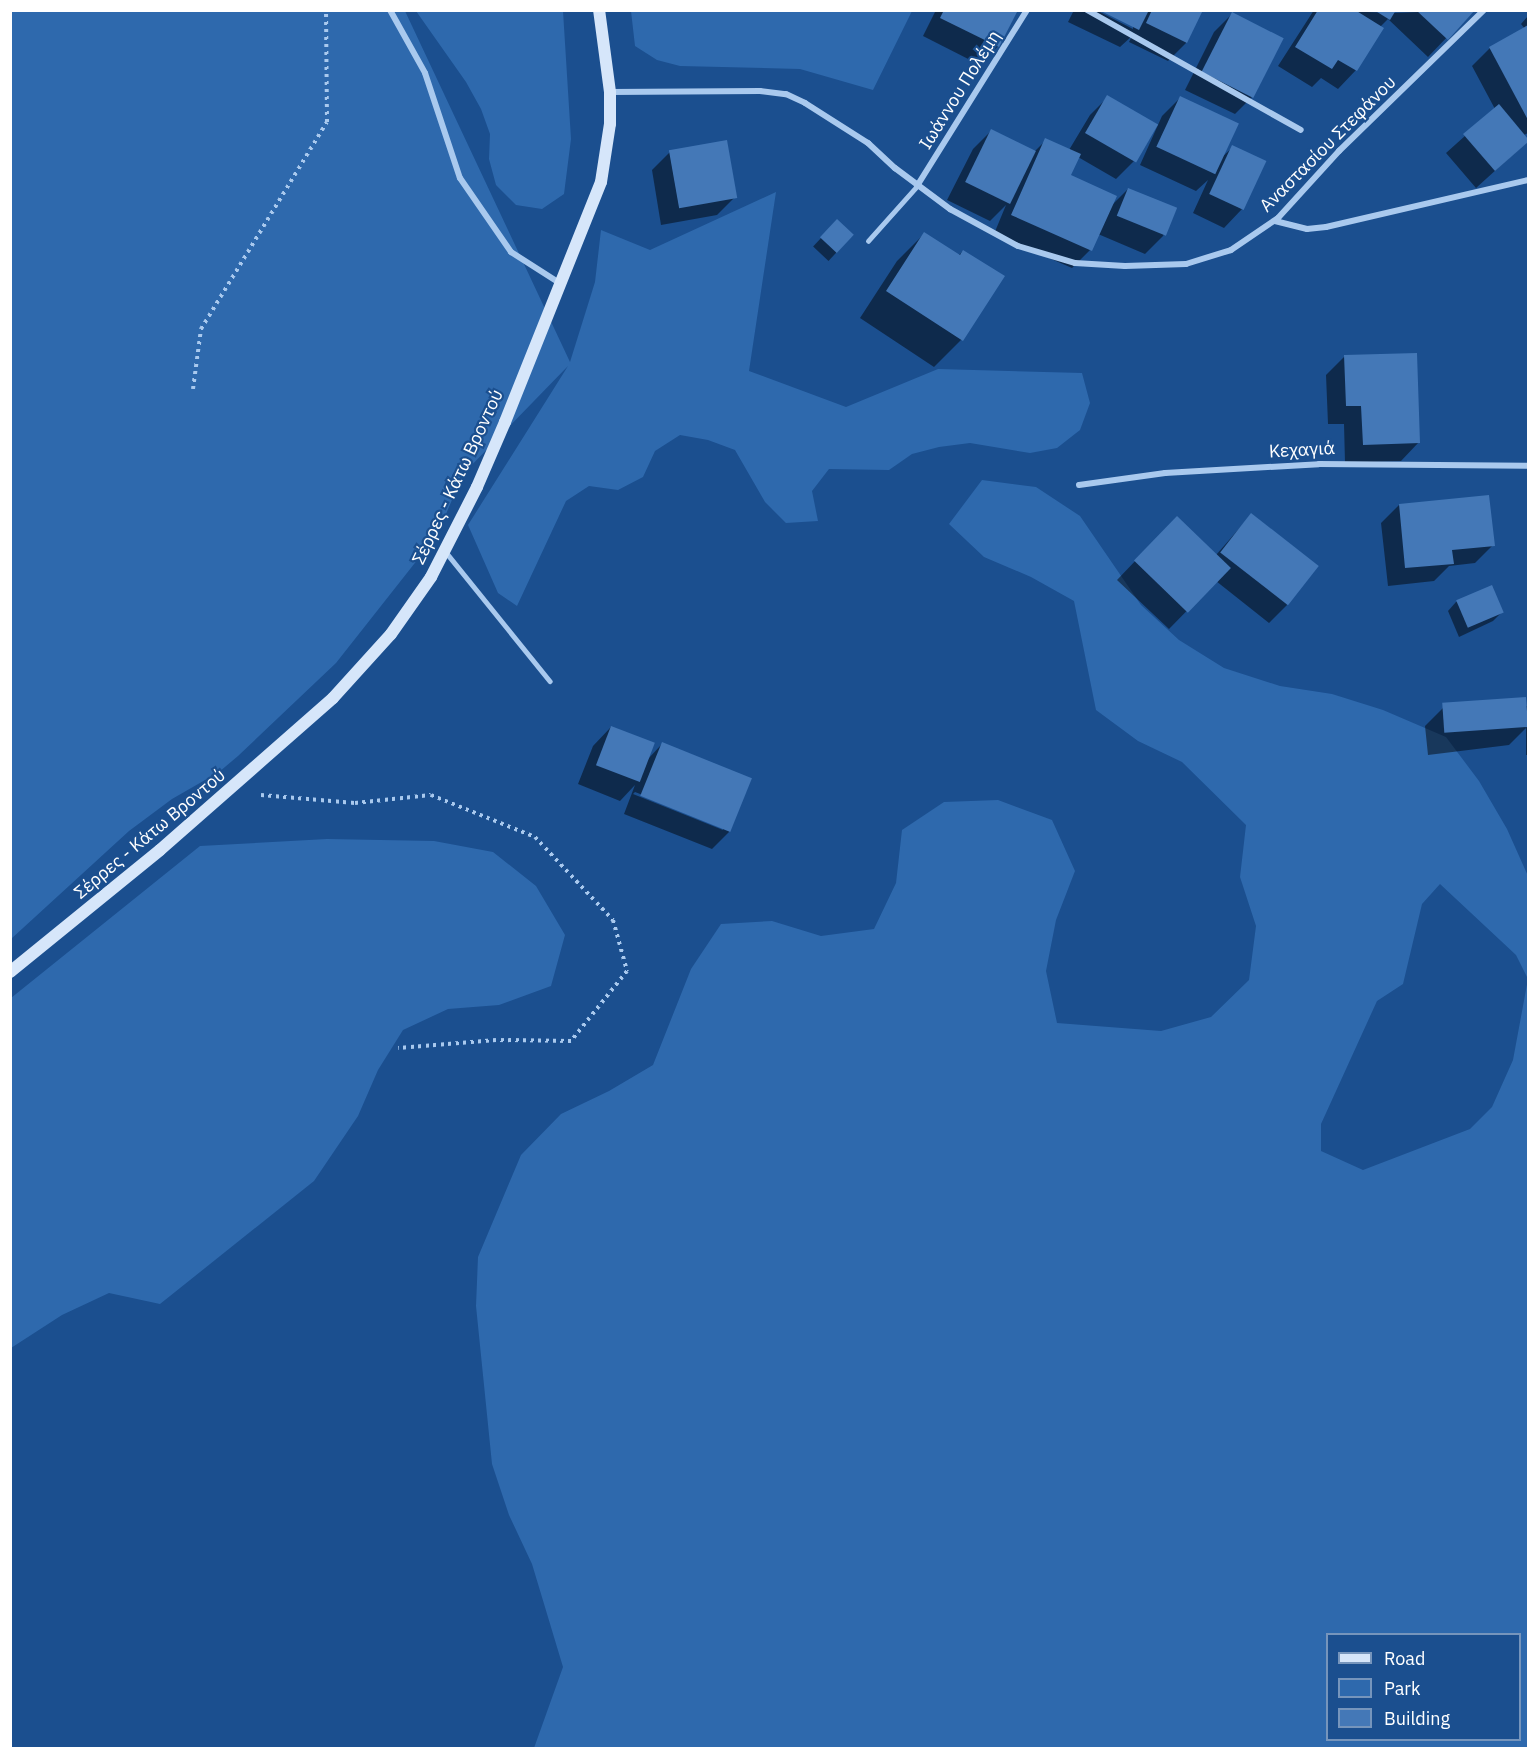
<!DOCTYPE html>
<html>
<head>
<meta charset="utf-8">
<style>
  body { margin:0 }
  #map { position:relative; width:1539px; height:1759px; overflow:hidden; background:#1b4f8f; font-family:"IBM Plex Sans",sans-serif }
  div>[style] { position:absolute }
  .green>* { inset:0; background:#2e69ad }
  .shadow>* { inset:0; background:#0007; transform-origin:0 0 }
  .building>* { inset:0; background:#4478b7; transform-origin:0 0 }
  .path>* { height:4px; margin-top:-2px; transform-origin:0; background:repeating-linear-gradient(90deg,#a9c9ee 0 3px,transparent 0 7.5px) }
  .lane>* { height:4.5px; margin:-2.25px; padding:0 2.25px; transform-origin:2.25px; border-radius:2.25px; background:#a9c9ee }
  .street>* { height:6px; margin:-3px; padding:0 3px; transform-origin:3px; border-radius:3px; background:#a9c9ee }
  .secondary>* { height:12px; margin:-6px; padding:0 6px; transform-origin:6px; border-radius:6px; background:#d6e6fa }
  span { translate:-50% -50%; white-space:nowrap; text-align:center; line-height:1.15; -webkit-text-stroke:4.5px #1b4f8f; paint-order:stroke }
  .street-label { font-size:18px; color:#fff }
  .frame { position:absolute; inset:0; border:12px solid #fff; pointer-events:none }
  .legend { position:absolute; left:1326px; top:1633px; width:195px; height:108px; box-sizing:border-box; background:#1b4f8f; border:2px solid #7695bc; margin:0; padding:8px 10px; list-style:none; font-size:18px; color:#fff }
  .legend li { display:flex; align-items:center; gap:12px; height:30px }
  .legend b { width:30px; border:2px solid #7695bc }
</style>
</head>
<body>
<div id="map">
  <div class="green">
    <div style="clip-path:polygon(12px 11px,405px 11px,570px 362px,595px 282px,601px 230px,650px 250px,776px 192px,749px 371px,846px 407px,938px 369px,1082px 373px,1090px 403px,1080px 430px,1057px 448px,1030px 453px,970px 443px,939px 447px,912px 454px,889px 470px,829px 469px,812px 491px,818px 521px,786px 523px,765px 502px,735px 450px,708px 440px,680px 435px,655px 451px,643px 477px,618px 490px,589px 486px,566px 501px,517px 606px,498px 593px,468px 525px,568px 366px,463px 474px,446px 514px,418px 559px,336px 663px,238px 756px,219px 772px,172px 799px,129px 831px,11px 939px)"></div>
    <div style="clip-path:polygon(416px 11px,563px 11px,571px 139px,564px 194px,542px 209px,516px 205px,496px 185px,489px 159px,490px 134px,481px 109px,466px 82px)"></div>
    <div style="clip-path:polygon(631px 11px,631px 10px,912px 11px,873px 90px,800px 69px,680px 66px,657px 60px,635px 46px)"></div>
    <div style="clip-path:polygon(evenodd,982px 480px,1036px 487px,1080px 516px,1141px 605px,1179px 640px,1224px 668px,1280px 686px,1332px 694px,1383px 710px,1446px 737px,1479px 781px,1507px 829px,1528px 876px,1528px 1748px,534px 1748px,563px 1667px,532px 1564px,509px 1515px,492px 1464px,476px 1306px,478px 1257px,521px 1155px,561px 1114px,609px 1091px,653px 1065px,691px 969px,721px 924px,772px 921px,821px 936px,874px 929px,896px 883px,902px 830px,944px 802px,998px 800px,1052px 820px,1075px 871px,1056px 920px,1046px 971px,1057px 1023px,1161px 1031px,1211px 1017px,1249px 980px,1256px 926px,1240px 877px,1246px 825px,1182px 762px,1138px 741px,1096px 710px,1074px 601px,1031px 577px,984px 557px,949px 524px,982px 480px,1440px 884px,1516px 955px,1528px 979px,1513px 1060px,1492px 1107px,1470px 1129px,1363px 1170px,1321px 1151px,1321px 1124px,1377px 1001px,1403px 984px,1422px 904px,1440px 884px,982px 480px,1328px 1634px,1520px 1634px,1520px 1740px,1328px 1740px,1328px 1634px)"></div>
    <div style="clip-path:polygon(327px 839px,434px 841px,493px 852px,536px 886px,565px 935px,551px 986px,499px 1005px,448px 1009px,403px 1030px,378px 1070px,358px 1116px,314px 1181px,160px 1304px,109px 1293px,62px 1315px,11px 1348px,11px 998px,200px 846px)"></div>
  </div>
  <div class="shadow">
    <div style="clip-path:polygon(936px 10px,1016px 10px,998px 46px,980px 65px,923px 36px)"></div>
    <div style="clip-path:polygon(1074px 10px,1096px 10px,1133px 29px,1133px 25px,1103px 10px,1202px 10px,1186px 43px,1168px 61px,1129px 42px,1132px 36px,1120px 47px,1068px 22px)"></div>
    <div style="clip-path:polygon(1314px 10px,1394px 13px,1473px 10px,1428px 57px,1388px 19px,1380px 27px,1356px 70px,1338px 89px,1321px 78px,1312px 87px,1278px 66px)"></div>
    <div style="clip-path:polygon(1232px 14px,1253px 96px,1235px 114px,1185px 90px,1214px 32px)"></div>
    <div style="clip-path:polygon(1528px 16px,1528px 133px,1524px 135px,1528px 141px,1476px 188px,1446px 153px,1495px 109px,1472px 66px,1490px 48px,1525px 29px,1521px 24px)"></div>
    <div style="clip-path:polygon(1108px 97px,1134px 161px,1116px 179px,1078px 157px,1069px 176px,1110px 207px,1128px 189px,1175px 209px,1163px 236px,1145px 254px,1098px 234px,1090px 250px,1072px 268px,994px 234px,1006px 205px,990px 221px,947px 200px,973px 149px,991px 131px,1034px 152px,1046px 140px,1069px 150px,1090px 115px)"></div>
    <div style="clip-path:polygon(1180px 98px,1221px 158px,1233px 147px,1264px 161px,1242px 209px,1224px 228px,1193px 213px,1208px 180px,1196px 191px,1140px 165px,1162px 116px)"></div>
    <div style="clip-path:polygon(670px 152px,735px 197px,717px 215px,661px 225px,652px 170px)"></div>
    <div style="left:837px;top:221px;width:21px;height:35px;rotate:43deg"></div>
    <div style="clip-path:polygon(924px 234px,958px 256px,963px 251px,1003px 277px,961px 340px,934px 367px,860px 318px,897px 261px)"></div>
    <div style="clip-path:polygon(1344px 357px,1419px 442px,1401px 461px,1345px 463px,1344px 424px,1328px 424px,1326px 375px)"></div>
    <div style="clip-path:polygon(1399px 505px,1493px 545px,1475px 563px,1449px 566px,1434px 581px,1388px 586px,1381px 523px)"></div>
    <div style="clip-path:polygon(1251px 515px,1287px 605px,1269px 623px,1216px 581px,1169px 629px,1117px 580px,1159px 536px,1216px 555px)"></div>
    <div style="clip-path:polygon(1491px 587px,1502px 612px,1493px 621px,1459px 637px,1448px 611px,1456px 602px)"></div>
    <div style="clip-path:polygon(1528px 683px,1528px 755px,1526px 755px,1526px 728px,1509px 745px,1428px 755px,1425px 726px,1443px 708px,1527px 706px)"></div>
    <div style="clip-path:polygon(evenodd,611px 727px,647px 760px,662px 744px,730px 831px,712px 849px,624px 814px,635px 785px,620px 801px,578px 784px,593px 746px,611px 727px,635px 792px,723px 826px,723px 830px,633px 794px,635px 792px)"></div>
  </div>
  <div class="building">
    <div style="clip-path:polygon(944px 10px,1018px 10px,999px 47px,940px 18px)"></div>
    <div style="clip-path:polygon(1099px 10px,1149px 10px,1139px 30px)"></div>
    <div style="clip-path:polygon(1152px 10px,1203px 10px,1187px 43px,1146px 23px)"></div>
    <div style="clip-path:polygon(1318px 10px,1355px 10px,1384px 28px,1357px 71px,1338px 60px,1332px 69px,1295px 47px)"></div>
    <div style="clip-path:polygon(1374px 10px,1396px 10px,1390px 20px)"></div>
    <div style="clip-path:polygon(1416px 10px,1475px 10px,1448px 40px)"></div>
    <div style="left:1232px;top:12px;width:58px;height:67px;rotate:27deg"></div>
    <div style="clip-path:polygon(1528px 25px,1528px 120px,1489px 47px)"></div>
    <div style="left:1107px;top:95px;width:59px;height:44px;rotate:30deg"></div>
    <div style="left:1180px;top:96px;width:65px;height:56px;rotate:25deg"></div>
    <div style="clip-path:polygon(1499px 104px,1528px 139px,1528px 142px,1495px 171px,1463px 134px)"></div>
    <div style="left:991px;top:129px;width:50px;height:59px;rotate:26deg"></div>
    <div style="clip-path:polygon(1045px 138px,1081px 154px,1071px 175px,1117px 196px,1092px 251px,1011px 215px)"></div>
    <div style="left:727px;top:140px;width:59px;height:59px;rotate:80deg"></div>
    <div style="left:1232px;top:145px;width:38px;height:54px;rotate:25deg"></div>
    <div style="left:1128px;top:188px;width:53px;height:30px;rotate:22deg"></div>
    <div style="left:837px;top:219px;width:23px;height:25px;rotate:43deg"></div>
    <div style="clip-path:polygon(924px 232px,960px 255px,963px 250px,1005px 276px,963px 341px,886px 291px)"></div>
    <div style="clip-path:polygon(1417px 353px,1420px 443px,1363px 445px,1361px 406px,1346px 406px,1344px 355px)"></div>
    <div style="clip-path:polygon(1489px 495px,1495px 546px,1452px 550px,1454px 564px,1405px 568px,1399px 504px)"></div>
    <div style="left:1251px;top:513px;width:86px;height:50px;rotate:38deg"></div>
    <div style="left:1177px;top:516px;width:75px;height:62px;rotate:44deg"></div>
    <div style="left:1492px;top:585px;width:30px;height:39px;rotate:67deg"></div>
    <div style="left:1526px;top:697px;width:30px;height:84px;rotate:86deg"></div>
    <div style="left:611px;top:726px;width:47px;height:42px;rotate:21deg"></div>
    <div style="left:662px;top:742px;width:97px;height:58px;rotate:22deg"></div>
  </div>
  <div class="path">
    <div style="left:193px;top:389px;width:61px;rotate:-82.4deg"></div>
    <div style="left:201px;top:329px;width:242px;rotate:-58.7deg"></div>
    <div style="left:327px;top:122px;width:112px;rotate:-90.5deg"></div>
    <div style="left:261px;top:795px;width:94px;rotate:4.9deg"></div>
    <div style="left:355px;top:803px;width:76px;rotate:-6deg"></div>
    <div style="left:431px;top:795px;width:112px;rotate:22deg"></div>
    <div style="left:535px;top:837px;width:114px;rotate:46.8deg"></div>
    <div style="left:613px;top:920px;width:53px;rotate:74.6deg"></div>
    <div style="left:627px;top:971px;width:90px;rotate:128.7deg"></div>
    <div style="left:571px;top:1041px;width:75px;rotate:-179.2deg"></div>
    <div style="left:496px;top:1040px;width:98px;rotate:175.3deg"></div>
  </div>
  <div class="lane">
    <div style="left:868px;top:241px;width:74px;rotate:-48.3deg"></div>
    <div style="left:445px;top:551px;width:167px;rotate:51.1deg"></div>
  </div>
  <div class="street">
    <div style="left:390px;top:10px;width:72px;rotate:60.9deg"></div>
    <div style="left:425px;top:73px;width:111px;rotate:71.6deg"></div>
    <div style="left:460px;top:178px;width:90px;rotate:55.4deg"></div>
    <div style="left:511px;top:252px;width:59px;rotate:32.6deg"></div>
    <div style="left:1087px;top:10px;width:245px;rotate:29.3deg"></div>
    <div style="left:610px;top:92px;width:150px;rotate:-0.4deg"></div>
    <div style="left:760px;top:91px;width:26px;rotate:7deg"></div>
    <div style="left:786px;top:94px;width:21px;rotate:25deg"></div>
    <div style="left:805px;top:103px;width:75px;rotate:32.4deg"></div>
    <div style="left:868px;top:143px;width:37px;rotate:43deg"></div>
    <div style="left:895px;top:168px;width:69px;rotate:36.7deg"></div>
    <div style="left:950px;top:209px;width:77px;rotate:28.6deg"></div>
    <div style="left:1018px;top:246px;width:59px;rotate:16.6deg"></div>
    <div style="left:1075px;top:263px;width:50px;rotate:3.4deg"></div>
    <div style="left:1125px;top:266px;width:61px;rotate:-1.9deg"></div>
    <div style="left:1186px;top:264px;width:47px;rotate:-17.3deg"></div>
    <div style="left:1231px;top:250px;width:57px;rotate:-34.2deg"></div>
    <div style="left:1278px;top:218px;width:91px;rotate:-47.7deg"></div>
    <div style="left:1339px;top:151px;width:202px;rotate:-44.2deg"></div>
    <div style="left:917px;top:186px;width:208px;rotate:-58deg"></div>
    <div style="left:1275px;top:221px;width:33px;rotate:14deg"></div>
    <div style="left:1307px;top:229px;width:19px;rotate:-6deg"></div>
    <div style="left:1326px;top:227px;width:207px;rotate:-13.1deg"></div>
    <div style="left:1079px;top:485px;width:87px;rotate:-7.9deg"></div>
    <div style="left:1165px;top:473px;width:154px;rotate:-3.3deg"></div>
    <div style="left:1319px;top:464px;width:209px;rotate:0.5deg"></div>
  </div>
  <div class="secondary">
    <div style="left:10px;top:972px;width:193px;rotate:-39.1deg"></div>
    <div style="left:160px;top:850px;width:230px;rotate:-41.3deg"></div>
    <div style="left:333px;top:698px;width:86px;rotate:-47.8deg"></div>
    <div style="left:391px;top:634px;width:70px;rotate:-54.9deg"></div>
    <div style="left:431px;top:577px;width:101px;rotate:-62.9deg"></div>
    <div style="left:477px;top:487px;width:71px;rotate:-66.7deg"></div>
    <div style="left:505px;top:422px;width:258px;rotate:-68.2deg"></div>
    <div style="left:601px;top:182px;width:59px;rotate:-81.2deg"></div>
    <div style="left:610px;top:124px;width:32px;rotate:-90deg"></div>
    <div style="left:610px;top:92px;width:83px;rotate:-97.6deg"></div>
  </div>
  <div class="street-label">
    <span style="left:960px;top:90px;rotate:-58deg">Ιωάννου Πολέμη</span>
    <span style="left:1328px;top:144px;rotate:-45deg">Αναστασίου Στεφάνου</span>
    <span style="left:1302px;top:450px;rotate:-3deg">Κεχαγιά</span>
    <span style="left:458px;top:477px;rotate:-65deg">Σέρρες - Κάτω Βροντού</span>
    <span style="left:150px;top:834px;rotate:-40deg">Σέρρες - Κάτω Βροντού</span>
  </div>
  <div class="frame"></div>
  <ul class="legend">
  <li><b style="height:8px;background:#d6e6fa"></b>Road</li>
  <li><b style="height:16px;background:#2e69ad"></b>Park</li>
  <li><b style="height:16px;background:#4478b7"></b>Building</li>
  </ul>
</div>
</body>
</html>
